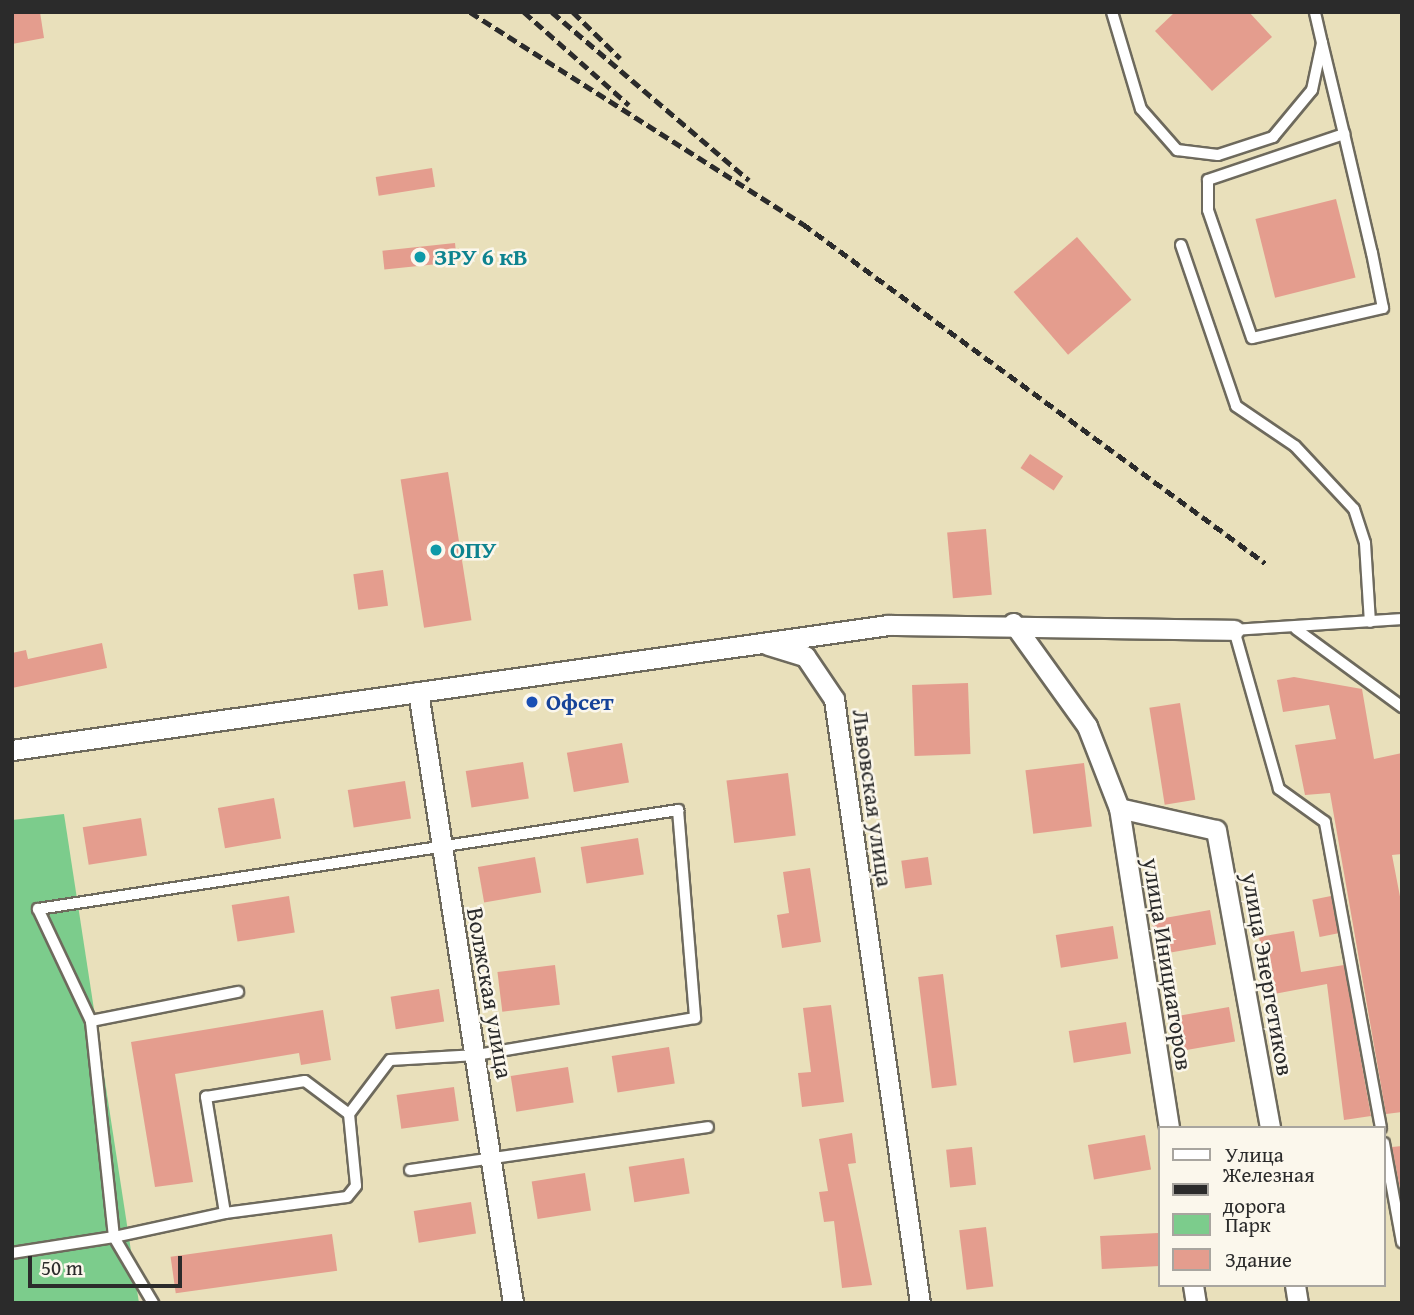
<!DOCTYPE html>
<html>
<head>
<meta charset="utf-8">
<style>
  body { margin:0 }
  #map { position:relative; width:1414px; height:1315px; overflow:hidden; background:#e9e0bb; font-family:"Gentium Book Plus",serif }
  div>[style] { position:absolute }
  .green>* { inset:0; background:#7ccc8c }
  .building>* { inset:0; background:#e49d8e; transform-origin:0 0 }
  .roads { filter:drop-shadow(2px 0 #6e6a5d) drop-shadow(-2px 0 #6e6a5d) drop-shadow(0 2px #6e6a5d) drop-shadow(0 -2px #6e6a5d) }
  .lane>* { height:10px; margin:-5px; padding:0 5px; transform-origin:5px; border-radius:5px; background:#fff }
  .street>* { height:19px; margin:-9.5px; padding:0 9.5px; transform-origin:9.5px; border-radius:9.5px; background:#fff }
  .rail>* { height:5px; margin-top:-2.5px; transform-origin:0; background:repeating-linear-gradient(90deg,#2b2b2b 0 10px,transparent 0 15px) }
  .dots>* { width:19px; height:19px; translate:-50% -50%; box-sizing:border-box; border:4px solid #fbf7ec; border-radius:50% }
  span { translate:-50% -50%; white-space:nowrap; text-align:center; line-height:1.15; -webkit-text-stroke:5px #fbf7ec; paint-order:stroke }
  .culture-label { font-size:24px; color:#0d838f; font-weight:700 }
  .left { translate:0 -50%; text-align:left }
  .transit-label { font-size:24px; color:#164399; font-weight:700 }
  .street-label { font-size:24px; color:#2b2b2b }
  .frame { position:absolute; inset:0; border:14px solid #2b2b2b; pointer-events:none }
  .legend { position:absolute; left:1158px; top:1126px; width:228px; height:161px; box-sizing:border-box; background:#fbf7ec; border:2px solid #a8a59f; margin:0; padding:9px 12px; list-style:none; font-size:21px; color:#2b2b2b }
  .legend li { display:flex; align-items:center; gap:14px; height:35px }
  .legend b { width:35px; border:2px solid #a8a59f }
  .scale { position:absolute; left:28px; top:1256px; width:154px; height:32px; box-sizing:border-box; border:4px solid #2b2b2b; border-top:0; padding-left:9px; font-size:21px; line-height:24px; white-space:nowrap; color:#2b2b2b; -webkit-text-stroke:5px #fbf7ec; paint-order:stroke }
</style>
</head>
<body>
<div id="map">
  <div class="green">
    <div style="clip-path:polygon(64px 814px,139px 1303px,12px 1303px,12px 820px)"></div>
  </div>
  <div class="building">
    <div style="clip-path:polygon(12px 12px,40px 12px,44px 38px,12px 44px)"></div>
    <div style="clip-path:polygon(1175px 12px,1249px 12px,1272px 37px,1212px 91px,1155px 31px)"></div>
    <div style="left:432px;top:168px;width:19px;height:57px;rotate:81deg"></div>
    <div style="left:1336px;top:199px;width:81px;height:83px;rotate:76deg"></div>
    <div style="left:1077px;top:237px;width:83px;height:84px;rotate:49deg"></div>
    <div style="left:455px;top:243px;width:19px;height:73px;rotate:84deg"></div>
    <div style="left:1030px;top:454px;width:40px;height:17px;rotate:34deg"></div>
    <div style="left:448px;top:472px;width:150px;height:48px;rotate:81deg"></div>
    <div style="left:986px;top:529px;width:66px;height:39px;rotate:85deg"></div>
    <div style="left:383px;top:570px;width:36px;height:30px;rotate:82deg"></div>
    <div style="clip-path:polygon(102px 643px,107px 668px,12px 688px,12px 653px,26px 650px,28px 659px)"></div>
    <div style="clip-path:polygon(1294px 677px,1362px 689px,1374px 759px,1402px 753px,1402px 854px,1392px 855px,1402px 907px,1402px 1112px,1386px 1114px,1330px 793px,1305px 795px,1295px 745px,1336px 739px,1329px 705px,1283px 712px,1277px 680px)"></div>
    <div style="left:968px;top:683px;width:71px;height:56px;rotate:88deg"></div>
    <div style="left:1180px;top:703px;width:98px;height:31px;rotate:81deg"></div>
    <div style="left:622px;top:743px;width:40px;height:56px;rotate:80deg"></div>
    <div style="left:523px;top:762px;width:37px;height:58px;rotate:81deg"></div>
    <div style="left:1084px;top:763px;width:64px;height:59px;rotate:83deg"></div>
    <div style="left:788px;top:773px;width:63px;height:62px;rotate:83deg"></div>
    <div style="left:405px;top:781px;width:38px;height:58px;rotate:81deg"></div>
    <div style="left:274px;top:798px;width:41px;height:57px;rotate:80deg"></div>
    <div style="left:141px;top:818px;width:38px;height:59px;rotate:81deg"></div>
    <div style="left:638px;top:838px;width:37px;height:58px;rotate:81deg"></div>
    <div style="left:535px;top:857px;width:36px;height:58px;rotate:80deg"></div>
    <div style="left:928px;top:857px;width:28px;height:27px;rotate:82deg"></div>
    <div style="clip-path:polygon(810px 868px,821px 942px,782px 948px,777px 915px,789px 913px,783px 872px)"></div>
    <div style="left:289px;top:896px;width:37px;height:58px;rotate:81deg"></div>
    <div style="left:1331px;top:896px;width:38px;height:19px;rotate:79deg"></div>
    <div style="left:1210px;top:910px;width:35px;height:59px;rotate:80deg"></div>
    <div style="left:1113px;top:926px;width:33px;height:58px;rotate:81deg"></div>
    <div style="clip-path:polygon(1294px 931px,1301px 972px,1344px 965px,1371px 1116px,1344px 1120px,1327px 984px,1269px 995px,1259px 937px)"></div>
    <div style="left:555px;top:965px;width:40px;height:58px;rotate:83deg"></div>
    <div style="left:943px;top:974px;width:112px;height:25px;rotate:83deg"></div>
    <div style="left:439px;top:989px;width:33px;height:49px;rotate:81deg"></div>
    <div style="clip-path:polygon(831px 1005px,844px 1102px,802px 1107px,798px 1073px,811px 1072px,803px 1008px)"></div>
    <div style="left:1229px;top:1007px;width:35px;height:58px;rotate:80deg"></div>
    <div style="clip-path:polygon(323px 1010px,331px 1060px,301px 1065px,299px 1053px,175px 1074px,193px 1182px,155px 1187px,131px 1042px)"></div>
    <div style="left:1126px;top:1022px;width:32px;height:58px;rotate:81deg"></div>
    <div style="left:669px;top:1047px;width:37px;height:58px;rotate:81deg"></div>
    <div style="left:568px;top:1067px;width:36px;height:58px;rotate:81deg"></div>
    <div style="left:454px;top:1087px;width:34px;height:58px;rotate:82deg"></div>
    <div style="clip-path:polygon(852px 1133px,856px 1163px,848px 1164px,872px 1285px,842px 1288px,834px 1221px,824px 1222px,819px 1192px,828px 1191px,819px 1139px)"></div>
    <div style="left:1145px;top:1135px;width:35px;height:58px;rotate:80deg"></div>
    <div style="clip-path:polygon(1402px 1146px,1402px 1199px,1392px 1147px)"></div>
    <div style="left:972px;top:1147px;width:38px;height:26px;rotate:84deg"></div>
    <div style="left:684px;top:1158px;width:36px;height:56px;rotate:81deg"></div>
    <div style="left:585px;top:1173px;width:38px;height:54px;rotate:81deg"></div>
    <div style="left:471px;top:1202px;width:32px;height:58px;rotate:81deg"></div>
    <div style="left:986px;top:1227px;width:60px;height:27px;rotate:83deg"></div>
    <div style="left:1158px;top:1233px;width:33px;height:58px;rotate:87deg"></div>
    <div style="left:332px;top:1234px;width:37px;height:163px;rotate:82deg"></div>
  </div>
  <div class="roads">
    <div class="lane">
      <div style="left:1112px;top:12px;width:101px;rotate:73.4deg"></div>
      <div style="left:1141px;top:109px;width:55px;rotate:48.7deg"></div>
      <div style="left:1177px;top:150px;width:41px;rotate:7deg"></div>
      <div style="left:1218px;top:155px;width:58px;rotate:-18.1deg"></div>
      <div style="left:1273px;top:137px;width:61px;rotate:-50.3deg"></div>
      <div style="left:1312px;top:90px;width:48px;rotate:-78deg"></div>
      <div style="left:1322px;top:43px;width:32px;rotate:-103deg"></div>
      <div style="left:1322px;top:43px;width:94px;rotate:76.4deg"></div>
      <div style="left:1344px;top:134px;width:122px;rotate:76.8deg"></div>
      <div style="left:1372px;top:253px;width:56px;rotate:78.7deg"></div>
      <div style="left:1383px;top:308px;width:134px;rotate:167.1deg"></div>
      <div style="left:1252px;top:338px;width:135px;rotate:-109deg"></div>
      <div style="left:1208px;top:210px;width:30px;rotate:-90deg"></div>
      <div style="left:1208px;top:180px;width:144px;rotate:-18.7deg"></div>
      <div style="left:1181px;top:245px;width:170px;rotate:71.1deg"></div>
      <div style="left:1236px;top:406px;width:71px;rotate:34.1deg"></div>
      <div style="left:1295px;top:446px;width:86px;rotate:46.9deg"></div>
      <div style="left:1354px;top:509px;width:36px;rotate:72deg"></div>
      <div style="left:1365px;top:543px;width:79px;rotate:86.4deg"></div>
      <div style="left:1296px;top:629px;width:132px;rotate:36.3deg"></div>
      <div style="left:91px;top:1021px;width:150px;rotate:-11.2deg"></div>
      <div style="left:1381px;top:1128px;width:311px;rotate:-100.4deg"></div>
      <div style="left:1325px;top:822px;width:57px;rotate:-144.3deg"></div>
      <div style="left:1279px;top:789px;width:165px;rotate:-105.8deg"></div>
      <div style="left:1234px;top:630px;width:168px;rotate:-3.7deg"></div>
      <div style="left:1384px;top:1143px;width:101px;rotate:79.7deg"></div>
      <div style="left:410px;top:1170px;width:301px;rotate:-8.2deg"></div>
      <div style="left:225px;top:1213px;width:118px;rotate:-99.3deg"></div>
      <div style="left:206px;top:1097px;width:100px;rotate:-9.2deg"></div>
      <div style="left:305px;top:1081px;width:55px;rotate:36.9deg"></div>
      <div style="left:12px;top:1253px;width:103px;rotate:-8.9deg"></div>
      <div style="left:114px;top:1237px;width:217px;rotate:-96.1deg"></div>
      <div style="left:91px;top:1021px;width:124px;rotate:-115.3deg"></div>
      <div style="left:38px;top:909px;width:648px;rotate:-8.79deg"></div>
      <div style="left:678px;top:810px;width:209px;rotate:85.3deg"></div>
      <div style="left:695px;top:1018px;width:221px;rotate:170.4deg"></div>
      <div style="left:477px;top:1055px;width:87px;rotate:176.7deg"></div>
      <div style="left:390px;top:1060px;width:68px;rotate:127.2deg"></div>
      <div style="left:349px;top:1114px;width:72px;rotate:84.4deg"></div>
      <div style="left:356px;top:1186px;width:14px;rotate:129deg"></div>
      <div style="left:347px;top:1197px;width:123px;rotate:172.5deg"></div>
      <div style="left:225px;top:1213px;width:114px;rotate:167.8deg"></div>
      <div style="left:114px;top:1237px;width:77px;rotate:59.4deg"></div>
    </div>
    <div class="street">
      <div style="left:1013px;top:623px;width:127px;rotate:54.3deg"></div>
      <div style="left:1087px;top:726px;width:88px;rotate:68.7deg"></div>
      <div style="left:1119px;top:808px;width:99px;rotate:12.8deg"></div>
      <div style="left:1216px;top:830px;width:303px;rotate:79.7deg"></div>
      <div style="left:768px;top:645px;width:39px;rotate:17deg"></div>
      <div style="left:805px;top:656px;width:52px;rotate:56deg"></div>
      <div style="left:834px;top:699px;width:610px;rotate:81.9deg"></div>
      <div style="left:418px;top:692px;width:618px;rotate:81.16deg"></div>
      <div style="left:12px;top:750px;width:885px;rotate:-8.12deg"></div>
      <div style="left:888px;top:625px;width:346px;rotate:0.8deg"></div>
      <div style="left:1119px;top:808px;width:324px;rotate:81.1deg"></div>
      <div style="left:1193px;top:1285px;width:18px;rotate:81deg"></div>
      <div style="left:1295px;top:1285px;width:18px;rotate:81deg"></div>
    </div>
  </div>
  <div class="rail">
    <div style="left:470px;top:12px;width:395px;rotate:32.5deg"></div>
    <div style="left:803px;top:224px;width:573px;rotate:36.27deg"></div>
    <div style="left:524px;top:12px;width:140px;rotate:41.5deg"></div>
    <div style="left:552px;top:12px;width:259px;rotate:40.5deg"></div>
    <div style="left:573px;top:12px;width:66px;rotate:44.4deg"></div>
  </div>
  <div class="dots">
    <div style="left:420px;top:257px;background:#0f9aa8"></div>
    <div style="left:436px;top:550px;background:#0f9aa8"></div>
    <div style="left:532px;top:702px;background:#1a4fb4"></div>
  </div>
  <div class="culture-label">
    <span class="left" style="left:434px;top:257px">ЗРУ 6 кВ</span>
    <span class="left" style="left:450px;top:550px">ОПУ</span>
  </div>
  <div class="transit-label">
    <span class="left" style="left:546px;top:702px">Офсет</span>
  </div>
  <div class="street-label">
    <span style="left:873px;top:798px;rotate:82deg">Львовская улица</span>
    <span style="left:1168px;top:964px;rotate:81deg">улица Инициаторов</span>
    <span style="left:1268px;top:974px;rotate:80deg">улица Энергетиков</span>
    <span style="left:490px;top:993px;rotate:80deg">Волжская улица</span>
  </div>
  <div class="frame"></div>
  <ul class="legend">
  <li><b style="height:9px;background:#fff"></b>Улица</li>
  <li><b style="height:9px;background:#2b2b2b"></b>Железная дорога</li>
  <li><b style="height:19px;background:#7ccc8c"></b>Парк</li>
  <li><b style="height:19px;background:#e49d8e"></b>Здание</li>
  </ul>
  <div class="scale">50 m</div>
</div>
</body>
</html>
